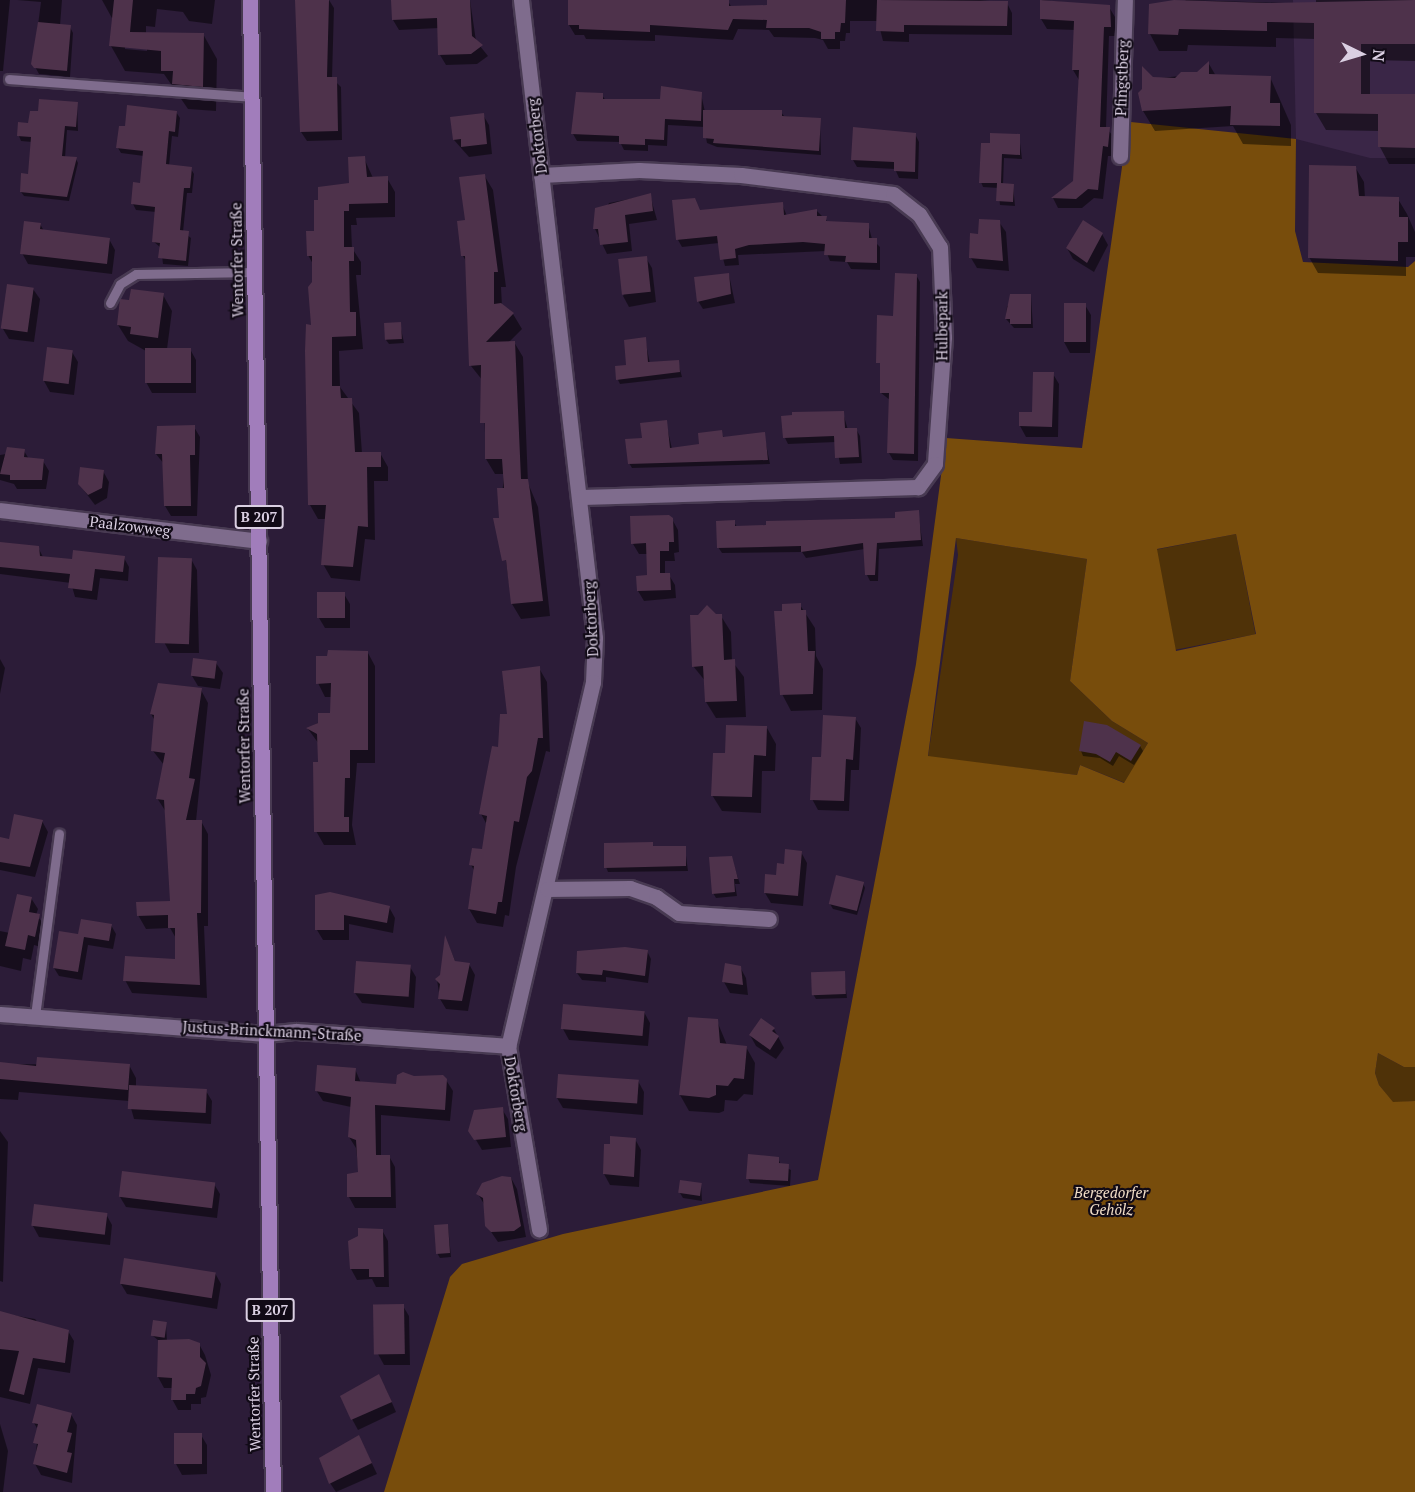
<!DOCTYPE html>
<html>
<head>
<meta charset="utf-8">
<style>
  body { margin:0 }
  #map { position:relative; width:1415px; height:1492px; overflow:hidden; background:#2c1c38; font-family:"PT Serif",serif }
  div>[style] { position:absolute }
  .built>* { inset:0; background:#3a2647 }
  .green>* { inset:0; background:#4f3208; transform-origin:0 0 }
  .forest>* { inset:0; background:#784d0c }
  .shadow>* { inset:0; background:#0007 }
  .building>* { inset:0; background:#4e324b; transform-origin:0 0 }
  .roads { filter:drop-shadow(2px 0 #483a52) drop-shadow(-2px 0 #483a52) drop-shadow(0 2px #483a52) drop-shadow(0 -2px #483a52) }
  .service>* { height:9px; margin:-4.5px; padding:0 4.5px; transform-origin:4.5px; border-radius:4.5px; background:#7f6c8d }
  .minor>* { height:15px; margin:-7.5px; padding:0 7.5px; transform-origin:7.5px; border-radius:7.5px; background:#7f6c8d }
  .primary>* { height:15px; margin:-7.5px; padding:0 7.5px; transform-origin:7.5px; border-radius:7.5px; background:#a17dbb }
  span { translate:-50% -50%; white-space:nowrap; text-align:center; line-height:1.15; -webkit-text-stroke:4.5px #110a16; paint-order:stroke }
  .shield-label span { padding:2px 4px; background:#110a16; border:2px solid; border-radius:4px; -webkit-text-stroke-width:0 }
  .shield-label { font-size:14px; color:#dacfe2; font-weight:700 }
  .street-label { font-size:15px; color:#dacfe2 }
  .park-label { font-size:15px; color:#f1ddc7; font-style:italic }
  .north { position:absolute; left:1331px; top:24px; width:60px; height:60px; -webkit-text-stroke:4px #110a16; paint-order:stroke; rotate:95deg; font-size:16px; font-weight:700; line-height:24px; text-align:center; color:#dacfe2 }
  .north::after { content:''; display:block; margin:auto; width:21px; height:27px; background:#dacfe2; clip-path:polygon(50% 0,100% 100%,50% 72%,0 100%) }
</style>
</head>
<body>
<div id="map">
  <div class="built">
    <div style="clip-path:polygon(1293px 0,1415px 0,1415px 158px,1370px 158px,1296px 139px)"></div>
  </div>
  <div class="green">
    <div style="left:1236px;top:534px;width:102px;height:95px;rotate:79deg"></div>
    <div style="clip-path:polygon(956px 538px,1087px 559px,1070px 681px,1112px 721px,1148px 743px,1125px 783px,1080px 765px,1077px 775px,928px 757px,958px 555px)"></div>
    <div style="clip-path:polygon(1378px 1053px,1404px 1067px,1415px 1067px,1415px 1101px,1393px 1103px,1379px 1085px,1375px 1073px)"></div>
  </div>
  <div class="forest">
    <div style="clip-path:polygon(evenodd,1121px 121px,1296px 139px,1295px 231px,1303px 262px,1408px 267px,1415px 261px,1415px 1067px,1404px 1067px,1378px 1053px,1375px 1073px,1379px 1085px,1393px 1102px,1415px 1101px,1415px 1492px,384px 1492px,450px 1277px,462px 1264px,563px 1234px,818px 1180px,916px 664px,946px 438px,1082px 448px,1122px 167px,1121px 121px,1236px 534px,1256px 634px,1176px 651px,1157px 549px,1236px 534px,1121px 121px,956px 538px,1087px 559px,1070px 681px,1112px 721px,1148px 743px,1124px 783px,1080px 765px,1077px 775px,928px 756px,956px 538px)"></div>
  </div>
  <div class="shadow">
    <div style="clip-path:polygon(0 0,10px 0,3px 71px,0 71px)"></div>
    <div style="clip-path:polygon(17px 0,62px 0,60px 26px,70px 27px,73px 33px,70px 77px,39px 74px,33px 63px,41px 2px)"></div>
    <div style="clip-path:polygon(evenodd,102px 0,215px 0,212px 24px,189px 21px,183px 12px,157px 9px,155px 27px,146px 26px,146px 34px,203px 34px,217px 59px,216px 111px,188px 109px,164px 74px,125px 71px,111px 46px,113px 20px,102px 0,125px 46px,147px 48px,147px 51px,125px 49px,125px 46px)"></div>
    <div style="clip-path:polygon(297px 0,329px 0,334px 8px,332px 78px,341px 87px,342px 140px,307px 141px,301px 132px)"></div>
    <div style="clip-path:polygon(392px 0,470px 0,476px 41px,488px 56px,477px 64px,446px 65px,440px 55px,439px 28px,399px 30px,393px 20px)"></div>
    <div style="clip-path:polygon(570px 0,717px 0,728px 1px,732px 8px,768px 6px,771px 0,980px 0,1007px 3px,1012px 13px,1012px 35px,909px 34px,909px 42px,883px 41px,878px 21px,850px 21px,850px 33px,846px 33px,845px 41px,840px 41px,840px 49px,828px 49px,823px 40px,815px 38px,774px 37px,769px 30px,738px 29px,733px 40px,655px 35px,655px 41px,586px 39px,584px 35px,575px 35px,569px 25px)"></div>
    <div style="clip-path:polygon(1042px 0,1109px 7px,1115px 17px,1116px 36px,1109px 36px,1106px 128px,1115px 138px,1113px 156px,1108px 156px,1103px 199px,1094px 198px,1082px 208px,1058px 208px,1053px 198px,1074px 182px,1079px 80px,1073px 70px,1075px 30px,1047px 29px,1041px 19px)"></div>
    <div style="clip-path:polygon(1186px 0,1316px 4px,1316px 0,1415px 0,1415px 61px,1370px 60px,1370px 96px,1415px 96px,1415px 164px,1389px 164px,1380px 147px,1380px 131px,1326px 130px,1316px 113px,1316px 39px,1276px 38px,1276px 47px,1188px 45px,1187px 51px,1159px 51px,1150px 34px)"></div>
    <div style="clip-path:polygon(1209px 64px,1216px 76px,1270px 77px,1291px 125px,1291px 146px,1243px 144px,1233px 126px,1155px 131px,1143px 111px,1152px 79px,1198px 74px)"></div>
    <div style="clip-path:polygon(662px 88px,701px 94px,705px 112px,781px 112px,784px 116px,820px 120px,821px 155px,717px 147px,707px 143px,704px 127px,668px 125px,667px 146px,648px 145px,648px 151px,624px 150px,620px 142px,577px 141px,573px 134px,578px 94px,602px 95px,606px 101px,662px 100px)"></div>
    <div style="clip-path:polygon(77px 103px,78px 131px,67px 130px,65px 158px,76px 159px,78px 163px,69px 201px,24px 196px,21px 192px,29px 175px,32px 142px,21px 141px,19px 136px,40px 113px)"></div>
    <div style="clip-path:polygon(176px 112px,180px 118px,178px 137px,172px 136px,169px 166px,191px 169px,194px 174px,192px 193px,187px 193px,183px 232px,191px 238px,188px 266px,163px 264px,161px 248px,153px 241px,156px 212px,136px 210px,133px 204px,141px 185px,144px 156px,121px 153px,118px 148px)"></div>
    <div style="clip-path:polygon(483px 115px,489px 125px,492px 154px,469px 157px,454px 140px,452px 118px)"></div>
    <div style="clip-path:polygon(915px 134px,919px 142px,918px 179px,899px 178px,895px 169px,857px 167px,853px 160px)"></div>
    <div style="clip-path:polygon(1019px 135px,1022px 159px,1004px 158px,1003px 185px,1013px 185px,1015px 206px,1000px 205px,998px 188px,983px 187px,981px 182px,991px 145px)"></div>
    <div style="clip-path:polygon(364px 158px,373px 178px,387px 178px,395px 192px,395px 217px,356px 218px,357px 225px,351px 225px,352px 248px,361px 262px,361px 275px,356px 275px,363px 349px,339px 351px,340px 387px,359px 413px,362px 453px,380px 453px,388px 467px,388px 481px,374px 481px,375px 540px,365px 539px,360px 581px,331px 578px,323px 564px,326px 519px,318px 519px,310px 505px,307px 351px,312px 326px,313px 264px,308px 255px,316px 232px,351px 184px)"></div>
    <div style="clip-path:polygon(1355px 167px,1364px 182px,1365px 198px,1398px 199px,1407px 214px,1415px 232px,1415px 257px,1406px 257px,1406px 276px,1318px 273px,1309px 257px)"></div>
    <div style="clip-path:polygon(484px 175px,493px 190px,506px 287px,501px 287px,502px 306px,513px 314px,522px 329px,508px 343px,514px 342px,523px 357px,528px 483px,538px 507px,550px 616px,521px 619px,512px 604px,500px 519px,504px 474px,495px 474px,486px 459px,483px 381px,471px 366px,467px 263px,463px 256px,467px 222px)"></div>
    <div style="clip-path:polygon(650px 195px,657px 220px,629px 224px,632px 251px,607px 254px,595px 229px,609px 203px)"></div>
    <div style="clip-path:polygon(782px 204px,787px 216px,816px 210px,829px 223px,868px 224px,872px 239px,880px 247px,880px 270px,851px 269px,847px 262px,830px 261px,826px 251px,738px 255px,739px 265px,725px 266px,719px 243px,682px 247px,678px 240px,700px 211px)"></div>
    <div style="clip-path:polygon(999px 222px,1006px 232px,1009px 271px,977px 268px,971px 258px,980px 235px)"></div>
    <div style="clip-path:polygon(40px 224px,44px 231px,109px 239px,115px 250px,112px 274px,28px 264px,22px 253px)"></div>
    <div style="clip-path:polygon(1102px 234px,1108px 245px,1094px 272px,1073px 259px,1067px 248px)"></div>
    <div style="clip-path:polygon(646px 258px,652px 268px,656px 302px,629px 307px,623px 296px)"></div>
    <div style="clip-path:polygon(729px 275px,735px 303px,703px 309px,698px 301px)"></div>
    <div style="clip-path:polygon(916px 275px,920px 282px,918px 461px,893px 460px,889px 453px,890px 400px,881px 393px,894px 317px)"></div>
    <div style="clip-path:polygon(33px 289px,40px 299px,34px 342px,9px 339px,3px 329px)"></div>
    <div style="clip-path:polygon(163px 295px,172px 311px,167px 349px,190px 349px,196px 360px,196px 393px,152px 393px,146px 382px,146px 351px,128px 341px,118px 325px,130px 301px)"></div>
    <div style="clip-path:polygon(1031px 296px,1033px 328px,1014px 328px,1006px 319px,1007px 306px)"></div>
    <div style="clip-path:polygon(1085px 305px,1091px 315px,1090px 353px,1070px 353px,1064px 342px)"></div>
    <div style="clip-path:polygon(400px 324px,404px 343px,389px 344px,386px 340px)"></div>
    <div style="clip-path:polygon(645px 339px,650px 364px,678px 362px,682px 377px,620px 384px,618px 380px)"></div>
    <div style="clip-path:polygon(72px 352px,78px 362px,74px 395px,50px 392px,44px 381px)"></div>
    <div style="clip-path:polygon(1053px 374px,1059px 384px,1058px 437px,1026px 437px,1020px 426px,1021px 414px,1034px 414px)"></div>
    <div style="clip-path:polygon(843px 413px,848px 430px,856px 429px,860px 436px,862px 463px,840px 464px,836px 442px,788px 444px,785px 438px)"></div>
    <div style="clip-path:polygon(666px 422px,672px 449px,701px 446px,721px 432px,724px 438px,764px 434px,770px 464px,632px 468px,629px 463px,643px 439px)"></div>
    <div style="clip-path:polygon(194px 427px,200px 437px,197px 516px,171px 516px,165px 506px,164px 464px,156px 454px)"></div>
    <div style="clip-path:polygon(24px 451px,29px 459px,43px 461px,49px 471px,46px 489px,17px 489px,14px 484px,0 480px,0 455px)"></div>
    <div style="clip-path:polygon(103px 471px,109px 482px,107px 498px,95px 505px,79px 484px)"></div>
    <div style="clip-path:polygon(918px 512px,923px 546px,879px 549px,878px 581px,870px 581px,867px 575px,865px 549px,806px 558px,802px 552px,722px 553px,718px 547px,734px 522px,737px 527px,896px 519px)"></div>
    <div style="clip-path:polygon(672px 519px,678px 530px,679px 552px,674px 553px,675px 561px,665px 561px,665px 574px,669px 575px,675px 585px,676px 598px,644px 601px,638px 591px,648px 577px,648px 554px,639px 554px,633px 544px)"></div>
    <div style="clip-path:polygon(0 543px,38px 547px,43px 557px,73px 560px,124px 558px,129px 567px,128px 581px,100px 578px,97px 600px,75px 597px,71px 583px,0 574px)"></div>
    <div style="clip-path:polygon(159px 558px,191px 559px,197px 570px,199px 653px,170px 653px,164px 642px)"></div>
    <div style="clip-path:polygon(344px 594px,350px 604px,350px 628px,325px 628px,319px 618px)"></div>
    <div style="clip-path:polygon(800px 605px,815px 628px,816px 656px,823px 669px,822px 710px,791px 711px,782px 694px,784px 612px)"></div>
    <div style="clip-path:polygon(716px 616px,721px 616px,731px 632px,732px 661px,744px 677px,746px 717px,716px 718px,706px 702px,706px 682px,693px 666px)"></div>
    <div style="clip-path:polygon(368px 653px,375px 666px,375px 763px,357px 763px,352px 825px,356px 845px,324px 845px,316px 831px,319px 744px,308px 729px,332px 714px,332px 697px,325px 697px,318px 683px)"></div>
    <div style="clip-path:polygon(0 659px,5px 668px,0 694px)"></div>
    <div style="clip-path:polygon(216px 663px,223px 673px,220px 689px,198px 686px,192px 676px)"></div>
    <div style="clip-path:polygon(539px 668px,547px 682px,550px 752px,546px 751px,516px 867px,509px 916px,505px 915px,503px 927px,477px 923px,469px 909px,475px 872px,471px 865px,483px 851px,487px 825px,481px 814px,509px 716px)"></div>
    <div style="clip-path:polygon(201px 690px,208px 703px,196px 821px,201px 821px,208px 834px,208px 926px,204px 926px,207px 998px,132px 993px,125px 980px,176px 961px,177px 940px,170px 928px,146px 929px,138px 915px,171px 902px,166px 812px,157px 798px,164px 765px,153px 751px,155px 721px,151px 714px)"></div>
    <div style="clip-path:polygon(855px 718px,861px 728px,859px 770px,851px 770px,849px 811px,818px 810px,812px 799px)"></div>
    <div style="clip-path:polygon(767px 728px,776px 744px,775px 771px,762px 771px,761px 813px,722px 811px,712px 795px)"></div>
    <div style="clip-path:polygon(1140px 746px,1143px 751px,1134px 765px,1119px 756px,1113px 766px,1100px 758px,1083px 756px,1081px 751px)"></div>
    <div style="clip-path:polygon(42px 821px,48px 832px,35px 877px,0 870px,0 839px,10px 841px)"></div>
    <div style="clip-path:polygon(652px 844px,654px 847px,685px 848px,688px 871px,608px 872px,606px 867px)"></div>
    <div style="clip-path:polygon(801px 852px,807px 863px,803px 906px,771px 903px,765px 893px)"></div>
    <div style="clip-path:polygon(731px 857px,740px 884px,735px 884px,737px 896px,716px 898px,713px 893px)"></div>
    <div style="clip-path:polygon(863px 883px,865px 888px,857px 915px,833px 909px,830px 904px)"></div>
    <div style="clip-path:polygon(330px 893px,389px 907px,395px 918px,393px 933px,349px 924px,349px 940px,323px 940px,317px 930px)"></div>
    <div style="clip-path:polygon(31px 898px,38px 909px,36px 915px,46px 926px,41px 947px,34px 945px,31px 960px,23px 958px,21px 971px,0 966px,0 931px,10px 933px)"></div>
    <div style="clip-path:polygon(111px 925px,116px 934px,113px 949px,88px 945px,82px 980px,59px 976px,54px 968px,79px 936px)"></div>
    <div style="clip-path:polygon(446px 940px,456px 963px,469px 964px,475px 975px,468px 1011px,446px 1009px,440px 999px,437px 980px,442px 976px)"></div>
    <div style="clip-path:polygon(647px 951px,651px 959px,648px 983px,606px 977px,606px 982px,582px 980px,577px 973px)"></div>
    <div style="clip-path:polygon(410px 967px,416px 977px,414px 1008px,362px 1003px,355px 993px)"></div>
    <div style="clip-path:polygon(740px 967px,746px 978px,748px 995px,730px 993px,724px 982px)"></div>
    <div style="clip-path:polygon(844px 972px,847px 998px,816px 999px,813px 994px)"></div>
    <div style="clip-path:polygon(644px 1012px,650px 1023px,648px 1046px,569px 1040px,563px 1029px)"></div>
    <div style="clip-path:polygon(717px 1021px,727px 1045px,746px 1047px,755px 1063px,753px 1095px,744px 1094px,737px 1101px,725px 1100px,724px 1111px,719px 1113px,689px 1111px,680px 1095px)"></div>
    <div style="clip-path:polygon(774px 1029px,784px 1048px,776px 1059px,756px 1046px,750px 1035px)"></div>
    <div style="clip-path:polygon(0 1064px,129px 1065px,136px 1078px,136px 1087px,206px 1091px,212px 1101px,211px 1124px,134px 1119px,129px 1101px,19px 1092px,18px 1100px,0 1099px)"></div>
    <div style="clip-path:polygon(355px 1069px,361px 1083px,397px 1086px,414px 1078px,446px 1080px,453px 1091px,450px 1121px,381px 1115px,381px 1156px,389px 1156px,395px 1167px,396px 1208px,355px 1208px,349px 1197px,359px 1173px,356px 1148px,349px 1137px,351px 1107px,323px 1101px,316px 1090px)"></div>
    <div style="clip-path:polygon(638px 1081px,644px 1092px,643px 1115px,563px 1108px,557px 1098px)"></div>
    <div style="clip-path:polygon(502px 1109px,508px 1119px,511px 1147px,482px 1150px,470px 1130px)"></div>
    <div style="clip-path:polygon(0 1131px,8px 1142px,3px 1282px,0 1281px)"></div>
    <div style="clip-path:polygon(635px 1139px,641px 1150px,639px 1187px,610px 1185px,604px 1174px)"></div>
    <div style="clip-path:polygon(778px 1158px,781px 1165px,791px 1170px,790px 1186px,750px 1183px,748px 1178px)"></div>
    <div style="clip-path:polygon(511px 1178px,517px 1189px,526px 1237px,498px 1242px,487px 1226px,484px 1204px,478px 1194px,490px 1180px)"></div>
    <div style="clip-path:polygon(214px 1184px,220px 1194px,217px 1218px,126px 1207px,120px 1197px)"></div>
    <div style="clip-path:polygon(701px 1184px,702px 1201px,683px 1198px,680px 1193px)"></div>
    <div style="clip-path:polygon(106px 1214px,112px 1225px,110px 1245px,39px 1237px,33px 1226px)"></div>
    <div style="clip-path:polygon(448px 1226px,451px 1257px,440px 1258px,437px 1253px)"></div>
    <div style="clip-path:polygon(382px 1230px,388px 1241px,389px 1287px,376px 1287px,372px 1279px,357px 1280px,351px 1269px)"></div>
    <div style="clip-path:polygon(215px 1273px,221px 1284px,217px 1309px,127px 1294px,121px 1284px)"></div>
    <div style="clip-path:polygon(403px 1306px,409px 1316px,410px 1365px,384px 1365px,378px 1354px)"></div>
    <div style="clip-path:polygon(0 1313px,35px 1319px,39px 1324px,68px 1331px,74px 1341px,70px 1373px,38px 1368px,30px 1404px,0 1397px)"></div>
    <div style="clip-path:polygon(166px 1324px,167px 1342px,199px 1344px,205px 1355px,211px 1375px,206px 1397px,201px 1398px,201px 1404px,191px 1404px,191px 1410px,178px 1410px,172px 1399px,173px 1388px,164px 1388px,158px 1377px,159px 1341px,153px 1336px)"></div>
    <div style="clip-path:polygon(385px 1387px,396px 1412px,358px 1430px,352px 1419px)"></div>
    <div style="clip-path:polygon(71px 1414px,77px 1425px,72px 1483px,41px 1475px,35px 1464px,38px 1430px,34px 1423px)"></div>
    <div style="clip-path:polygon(0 1424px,8px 1451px,3px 1492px,0 1492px)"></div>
    <div style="clip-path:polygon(201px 1435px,207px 1445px,207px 1474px,182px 1475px,176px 1464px)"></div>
    <div style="clip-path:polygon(364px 1447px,377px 1474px,336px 1492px,330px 1483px)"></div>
  </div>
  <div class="building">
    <div style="clip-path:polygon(114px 0,133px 0,130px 32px,204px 33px,203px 87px,172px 84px,173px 71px,161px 71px,161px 51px,109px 46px)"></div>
    <div style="clip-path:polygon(295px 0,329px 0,327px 77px,337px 77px,338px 131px,300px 132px)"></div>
    <div style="clip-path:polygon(391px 0,470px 0,472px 36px,483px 45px,471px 54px,438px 55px,437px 18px,392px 20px)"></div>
    <div style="clip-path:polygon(568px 0,729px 0,729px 6px,767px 5px,767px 0,846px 0,845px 23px,841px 23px,840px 32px,835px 32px,835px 39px,821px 39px,821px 32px,809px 28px,766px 28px,767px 20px,733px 19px,728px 30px,650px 25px,650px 32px,579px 29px,579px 25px,568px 25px)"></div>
    <div style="clip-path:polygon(877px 0,1008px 1px,1007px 26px,904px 25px,904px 32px,876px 31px)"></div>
    <div style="clip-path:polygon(1040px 0,1110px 5px,1111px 27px,1104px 27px,1100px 127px,1110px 127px,1108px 147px,1103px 146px,1098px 190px,1088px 189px,1076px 199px,1051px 198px,1073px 181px,1079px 70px,1072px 70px,1074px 21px,1040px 19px)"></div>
    <div style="clip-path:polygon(1174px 0,1267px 3px,1415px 0,1415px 44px,1361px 44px,1361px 94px,1415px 94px,1415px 148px,1378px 147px,1378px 114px,1314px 113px,1314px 23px,1267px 22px,1267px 31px,1179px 29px,1178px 35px,1148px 34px,1149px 4px)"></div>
    <div style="clip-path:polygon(38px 22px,71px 25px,67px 71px,34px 68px,31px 64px)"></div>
    <div style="clip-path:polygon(1209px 61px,1209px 74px,1271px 76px,1270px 103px,1280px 103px,1280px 126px,1230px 125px,1231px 106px,1142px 111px,1138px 93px,1142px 89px,1142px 66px,1153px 77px,1175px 78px,1181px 72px,1197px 72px)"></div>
    <div style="clip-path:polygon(661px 86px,702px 92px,701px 121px,665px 119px,664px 140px,645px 139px,645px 145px,619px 144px,619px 136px,571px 134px,576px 92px,603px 93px,603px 99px,660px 99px)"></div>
    <div style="clip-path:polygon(39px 99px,78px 102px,76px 127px,65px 126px,62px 156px,77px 157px,67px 197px,20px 192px,21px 173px,28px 174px,31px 137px,17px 136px,18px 122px,28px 123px,30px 111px,38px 111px)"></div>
    <div style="clip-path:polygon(127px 105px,177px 111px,175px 132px,169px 131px,166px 164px,192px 167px,190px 188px,184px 188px,180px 230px,189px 231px,186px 261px,158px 258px,160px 243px,152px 242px,155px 207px,131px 204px,133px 182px,140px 183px,143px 151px,116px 148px,119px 126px,125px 126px)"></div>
    <div style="clip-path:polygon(703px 110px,782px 110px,782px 116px,821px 118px,819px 151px,713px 143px,714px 139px,703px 138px)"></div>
    <div style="clip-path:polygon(484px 113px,487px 144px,461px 147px,461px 139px,453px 140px,450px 117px)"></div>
    <div style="clip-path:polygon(853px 127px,916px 133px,915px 172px,894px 171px,894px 162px,851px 160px)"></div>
    <div style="clip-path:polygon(990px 133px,1020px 134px,1020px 155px,1002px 154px,1001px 183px,1014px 184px,1013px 202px,996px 201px,997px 183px,979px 183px,981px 143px,990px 143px)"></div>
    <div style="clip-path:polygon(365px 156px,367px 177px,388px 176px,388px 203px,349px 204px,349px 211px,344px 211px,344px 247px,354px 247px,354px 261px,349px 261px,350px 312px,356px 312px,356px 336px,332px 337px,332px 386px,340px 386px,341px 398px,352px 398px,355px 452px,381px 452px,381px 467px,367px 467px,368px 527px,358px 526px,353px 567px,321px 565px,326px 505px,308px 505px,305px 351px,306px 324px,311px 325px,308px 287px,312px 282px,312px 256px,307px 256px,306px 231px,314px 231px,314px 200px,318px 200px,318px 187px,349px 183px,348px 157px)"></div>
    <div style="clip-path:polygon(1309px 165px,1356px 166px,1359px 196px,1399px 197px,1399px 217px,1408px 217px,1408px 242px,1398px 242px,1398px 261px,1308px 258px)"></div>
    <div style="clip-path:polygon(485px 174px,498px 272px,494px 272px,494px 304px,501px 303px,514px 313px,486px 342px,515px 341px,521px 479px,528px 479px,530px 491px,543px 601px,511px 604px,506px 560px,502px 561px,493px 518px,499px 518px,497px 488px,504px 488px,502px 459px,485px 459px,485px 423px,480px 423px,481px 365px,469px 366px,465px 256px,461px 256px,457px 221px,465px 220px,459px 177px)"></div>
    <div style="clip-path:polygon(651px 193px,653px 211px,625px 215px,628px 242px,600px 245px,598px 229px,593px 229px,595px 208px)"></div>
    <div style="clip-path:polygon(695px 198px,700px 210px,783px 202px,784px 215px,817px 209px,817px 216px,827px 216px,826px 221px,869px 223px,869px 238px,877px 238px,877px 263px,845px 262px,846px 256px,824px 255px,825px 244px,803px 242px,749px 245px,735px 249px,736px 258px,720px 260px,717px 236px,676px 240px,672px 200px)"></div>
    <div style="clip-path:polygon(979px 219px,1000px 220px,1003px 261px,969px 258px,970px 233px,978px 234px)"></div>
    <div style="clip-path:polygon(1083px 220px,1103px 233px,1087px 263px,1066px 248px)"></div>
    <div style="clip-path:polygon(24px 221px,41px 223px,40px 229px,110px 238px,107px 264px,20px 254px)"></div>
    <div style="left:647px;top:256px;width:36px;height:29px;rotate:84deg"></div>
    <div style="clip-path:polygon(729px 273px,731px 294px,697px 302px,694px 277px)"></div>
    <div style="clip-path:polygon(895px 273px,917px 274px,914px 454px,887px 453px,889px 393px,880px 393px,880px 363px,876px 363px,877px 315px,893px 316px)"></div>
    <div style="left:7px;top:284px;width:27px;height:45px;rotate:8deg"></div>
    <div style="clip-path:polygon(131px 289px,164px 293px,158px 338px,130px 334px,131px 327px,117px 325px,120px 299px,129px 300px)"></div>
    <div style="clip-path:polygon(1010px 294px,1031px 294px,1031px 324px,1010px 324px,1010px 319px,1005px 319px)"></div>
    <div style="left:1064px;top:303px;width:22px;height:39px"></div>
    <div style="left:401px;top:322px;width:17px;height:17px;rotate:87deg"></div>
    <div style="clip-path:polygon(646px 337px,648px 362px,679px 360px,680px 372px,616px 380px,615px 366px,626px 365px,624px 340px)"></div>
    <div style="left:47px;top:347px;width:26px;height:34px;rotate:7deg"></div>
    <div style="left:145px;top:348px;width:46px;height:35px"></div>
    <div style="clip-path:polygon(1033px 372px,1054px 372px,1052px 427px,1019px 426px,1019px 412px,1032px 412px)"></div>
    <div style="clip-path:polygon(844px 411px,845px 428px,857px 428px,859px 457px,835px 458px,834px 436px,783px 438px,781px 416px,792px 415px,792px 412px)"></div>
    <div style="clip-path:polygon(667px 420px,670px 448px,699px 444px,698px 433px,722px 430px,723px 437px,765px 432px,768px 460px,628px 464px,625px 439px,642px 438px,640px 423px)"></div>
    <div style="clip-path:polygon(195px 425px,195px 455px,190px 455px,191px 506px,164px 506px,162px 454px,155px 454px,157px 426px)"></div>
    <div style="clip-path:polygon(7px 447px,25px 449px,24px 457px,44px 459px,42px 480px,10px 480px,10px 475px,0 474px)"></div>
    <div style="clip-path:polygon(80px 467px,104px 470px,102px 488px,88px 495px,78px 484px)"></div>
    <div style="clip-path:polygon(919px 510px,921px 540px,877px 543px,875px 575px,865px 575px,863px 543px,801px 552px,801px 546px,717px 548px,716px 521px,735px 520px,735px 526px,766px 525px,766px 521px,895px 518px,895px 512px)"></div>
    <div style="clip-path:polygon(669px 515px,673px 518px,674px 542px,669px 542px,669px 551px,660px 551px,660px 573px,670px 573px,671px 590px,637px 591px,636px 576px,647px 575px,646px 543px,631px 544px,630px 516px)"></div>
    <div style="clip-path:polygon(0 542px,39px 546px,40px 556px,72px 559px,73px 550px,125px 556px,123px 572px,95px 569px,92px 591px,68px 588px,70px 574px,0 567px)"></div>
    <div style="left:158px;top:557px;width:34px;height:86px;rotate:2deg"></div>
    <div style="left:317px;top:592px;width:28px;height:26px"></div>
    <div style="clip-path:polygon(801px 603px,801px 610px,806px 610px,808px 651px,815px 651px,813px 694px,780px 695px,774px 611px,782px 611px,782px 604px)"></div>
    <div style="clip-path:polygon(707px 605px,716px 614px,722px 614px,724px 660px,735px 659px,737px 701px,705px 702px,703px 666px,692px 667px,690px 615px,698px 615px)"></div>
    <div style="clip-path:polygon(328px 650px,368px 651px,368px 750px,350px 750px,350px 778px,345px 778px,344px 817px,349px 817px,349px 832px,314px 832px,313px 762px,318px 762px,317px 734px,306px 728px,318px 723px,318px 713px,330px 713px,331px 683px,316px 684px,316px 656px,327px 656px)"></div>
    <div style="left:193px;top:658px;width:24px;height:18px;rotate:7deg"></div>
    <div style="clip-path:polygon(540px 666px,543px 738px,538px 738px,532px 771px,527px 777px,519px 822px,514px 821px,502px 902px,498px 902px,496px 914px,468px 909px,474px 866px,469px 865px,472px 848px,482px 849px,487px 816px,479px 814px,484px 787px,492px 746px,498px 747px,500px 714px,507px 714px,502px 671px)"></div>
    <div style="clip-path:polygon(158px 683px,202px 688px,189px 778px,195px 779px,186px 820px,202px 820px,201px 913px,197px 913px,200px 985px,123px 981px,125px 956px,175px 959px,175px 928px,168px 928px,168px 915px,137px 916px,136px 902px,170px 901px,164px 800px,156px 799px,165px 753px,151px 751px,154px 715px,150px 714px)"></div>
    <div style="clip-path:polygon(823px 715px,856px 717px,853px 760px,846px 759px,844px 801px,810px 800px,812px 757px,821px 757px)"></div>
    <div style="clip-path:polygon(1084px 721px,1107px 725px,1141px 745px,1131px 761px,1116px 752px,1110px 762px,1096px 754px,1079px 751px)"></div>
    <div style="clip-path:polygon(726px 725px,767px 726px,766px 756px,754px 755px,752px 797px,711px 796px,713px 753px,725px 753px)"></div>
    <div style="clip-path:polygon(14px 814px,43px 820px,30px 867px,0 862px,0 837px,9px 839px)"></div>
    <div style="clip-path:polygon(653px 842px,653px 846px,686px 846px,686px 866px,604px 868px,604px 843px)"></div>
    <div style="clip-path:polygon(785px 849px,802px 851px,798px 896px,764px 893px,765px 874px,776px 875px,777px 863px,784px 864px)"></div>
    <div style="clip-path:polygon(732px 856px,738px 879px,734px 879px,735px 892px,712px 894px,709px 857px)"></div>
    <div style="left:836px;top:875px;width:29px;height:30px;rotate:14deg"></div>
    <div style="clip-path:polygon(330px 892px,390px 906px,387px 923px,344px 915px,344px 930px,315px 930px,315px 895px)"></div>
    <div style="clip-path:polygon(17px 894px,32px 897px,29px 912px,40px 914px,35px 937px,28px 935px,25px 950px,5px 946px)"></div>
    <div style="clip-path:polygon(81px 919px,112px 924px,109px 941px,84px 937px,78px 972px,53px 968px,59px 931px,78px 934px)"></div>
    <div style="clip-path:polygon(445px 935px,455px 961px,470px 963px,462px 1001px,438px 999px,440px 984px,435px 979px,440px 975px)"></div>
    <div style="clip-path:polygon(625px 947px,648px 950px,645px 976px,603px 970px,602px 975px,576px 973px,577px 951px)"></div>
    <div style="left:356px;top:961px;width:55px;height:32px;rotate:4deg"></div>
    <div style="clip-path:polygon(725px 963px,741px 966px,743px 985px,722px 982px)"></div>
    <div style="left:845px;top:971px;width:23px;height:34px;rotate:88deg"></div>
    <div style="left:563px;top:1004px;width:82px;height:25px;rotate:5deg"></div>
    <div style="clip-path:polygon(688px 1017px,718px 1019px,720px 1043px,747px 1046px,744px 1079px,734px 1078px,728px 1086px,716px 1085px,716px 1095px,709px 1098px,679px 1095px)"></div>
    <div style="clip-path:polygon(761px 1018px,775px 1028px,772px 1031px,779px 1036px,770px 1050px,749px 1035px)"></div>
    <div style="clip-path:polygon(37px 1057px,130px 1064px,128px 1090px,0 1079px,0 1062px,36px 1066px)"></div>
    <div style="clip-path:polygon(317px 1065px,356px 1068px,355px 1081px,396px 1084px,397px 1075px,403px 1072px,414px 1076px,443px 1075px,447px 1079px,445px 1110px,375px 1105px,376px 1155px,390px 1155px,391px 1197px,347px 1197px,347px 1174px,358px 1172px,356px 1140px,348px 1137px,351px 1097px,315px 1091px)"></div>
    <div style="left:558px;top:1074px;width:81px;height:24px;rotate:4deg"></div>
    <div style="left:129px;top:1085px;width:78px;height:24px;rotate:3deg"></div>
    <div style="clip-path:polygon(503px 1107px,506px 1137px,474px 1140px,468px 1131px,474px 1110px)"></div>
    <div style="clip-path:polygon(610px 1136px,636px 1138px,634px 1177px,603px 1174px,604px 1144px,610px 1144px)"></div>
    <div style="clip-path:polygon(748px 1154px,779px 1157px,779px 1163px,789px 1164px,788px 1181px,746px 1179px)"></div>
    <div style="left:122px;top:1171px;width:94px;height:26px;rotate:7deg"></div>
    <div style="clip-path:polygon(502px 1176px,511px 1177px,521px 1226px,514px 1231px,491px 1232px,485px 1226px,483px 1198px,476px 1194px,482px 1183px)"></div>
    <div style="left:680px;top:1180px;width:22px;height:13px;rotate:8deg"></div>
    <div style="left:34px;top:1204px;width:74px;height:22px;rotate:7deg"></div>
    <div style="left:448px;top:1224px;width:29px;height:14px;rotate:86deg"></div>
    <div style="clip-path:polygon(358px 1228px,383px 1229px,384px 1277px,369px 1277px,369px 1269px,350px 1269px,348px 1241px,358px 1236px)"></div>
    <div style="left:124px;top:1258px;width:93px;height:26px;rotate:9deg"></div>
    <div style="left:404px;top:1304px;width:50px;height:31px;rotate:89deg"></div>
    <div style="clip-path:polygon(0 1311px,69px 1330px,65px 1363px,33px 1358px,24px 1395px,9px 1391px,19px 1351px,0 1349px)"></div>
    <div style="left:153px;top:1320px;width:14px;height:16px;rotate:8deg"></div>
    <div style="clip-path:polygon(189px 1339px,200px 1343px,200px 1357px,206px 1363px,201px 1386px,196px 1388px,195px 1394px,186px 1394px,186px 1400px,171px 1400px,172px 1378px,157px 1377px,158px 1340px)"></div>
    <div style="clip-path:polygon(379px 1374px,392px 1402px,351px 1420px,340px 1396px)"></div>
    <div style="clip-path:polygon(37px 1404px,72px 1413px,67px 1432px,72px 1433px,67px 1452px,72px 1453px,67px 1473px,33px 1464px,38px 1444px,33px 1443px,38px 1424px,32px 1423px)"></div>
    <div style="left:202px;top:1433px;width:31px;height:28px;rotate:90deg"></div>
    <div style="clip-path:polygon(359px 1435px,372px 1463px,329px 1484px,319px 1458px)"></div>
  </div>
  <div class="roads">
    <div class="service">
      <div style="left:9px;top:79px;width:245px;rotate:4.2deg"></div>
      <div style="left:110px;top:303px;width:21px;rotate:-62deg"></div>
      <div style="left:120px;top:284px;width:19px;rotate:-32deg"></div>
      <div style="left:136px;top:274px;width:119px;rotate:-1deg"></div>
      <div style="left:35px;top:1016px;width:184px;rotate:-82.5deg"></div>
    </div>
    <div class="minor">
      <div style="left:521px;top:0;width:642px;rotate:83.38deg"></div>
      <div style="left:595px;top:638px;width:44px;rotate:92.6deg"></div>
      <div style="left:593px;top:682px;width:374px;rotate:103.1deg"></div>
      <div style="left:508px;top:1046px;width:186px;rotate:80.4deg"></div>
      <div style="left:1120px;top:156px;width:156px;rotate:-88.2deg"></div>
      <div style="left:541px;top:175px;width:98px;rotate:-2.9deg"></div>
      <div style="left:639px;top:170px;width:102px;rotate:2.8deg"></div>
      <div style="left:741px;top:175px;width:153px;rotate:7.1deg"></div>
      <div style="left:893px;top:194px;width:33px;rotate:38deg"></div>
      <div style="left:919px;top:214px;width:39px;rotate:58deg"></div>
      <div style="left:940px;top:247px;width:90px;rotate:87.5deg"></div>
      <div style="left:944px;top:337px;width:127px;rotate:94.1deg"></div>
      <div style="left:935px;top:464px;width:29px;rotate:126deg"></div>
      <div style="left:918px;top:487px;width:337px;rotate:178.3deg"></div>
      <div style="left:0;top:510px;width:261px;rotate:6.8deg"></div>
      <div style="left:547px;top:889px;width:83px;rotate:-0.7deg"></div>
      <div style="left:630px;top:888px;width:28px;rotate:19deg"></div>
      <div style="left:656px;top:897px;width:28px;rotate:35deg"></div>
      <div style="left:679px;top:913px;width:90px;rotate:3.8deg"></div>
      <div style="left:0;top:1014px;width:267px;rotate:4.3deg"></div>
      <div style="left:266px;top:1034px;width:30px;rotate:-6deg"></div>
      <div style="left:296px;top:1031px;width:213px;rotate:4deg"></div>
    </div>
    <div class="primary">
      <div style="left:250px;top:0;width:1492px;rotate:89.12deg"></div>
    </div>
  </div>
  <div class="shield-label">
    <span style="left:259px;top:517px">B 207</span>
    <span style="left:270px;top:1310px">B 207</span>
  </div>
  <div class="street-label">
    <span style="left:1122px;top:78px;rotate:-88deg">Pfingstberg</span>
    <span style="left:537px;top:136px;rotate:-97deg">Doktorberg</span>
    <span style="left:237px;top:260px;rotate:-91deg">Wentorfer Straße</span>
    <span style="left:942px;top:326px;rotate:-90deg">Hulbepark</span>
    <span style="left:130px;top:526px;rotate:7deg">Paalzowweg</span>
    <span style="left:591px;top:619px;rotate:-93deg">Doktorberg</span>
    <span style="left:244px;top:746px;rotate:-91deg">Wentorfer Straße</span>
    <span style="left:272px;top:1031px;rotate:3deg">Justus-Brinckmann-Straße</span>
    <span style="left:516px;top:1094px;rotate:80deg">Doktorberg</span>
    <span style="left:254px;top:1394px;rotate:-91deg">Wentorfer Straße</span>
  </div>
  <div class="park-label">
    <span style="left:1111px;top:1201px">Bergedorfer<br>Gehölz</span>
  </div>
  <div class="north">N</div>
</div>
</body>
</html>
